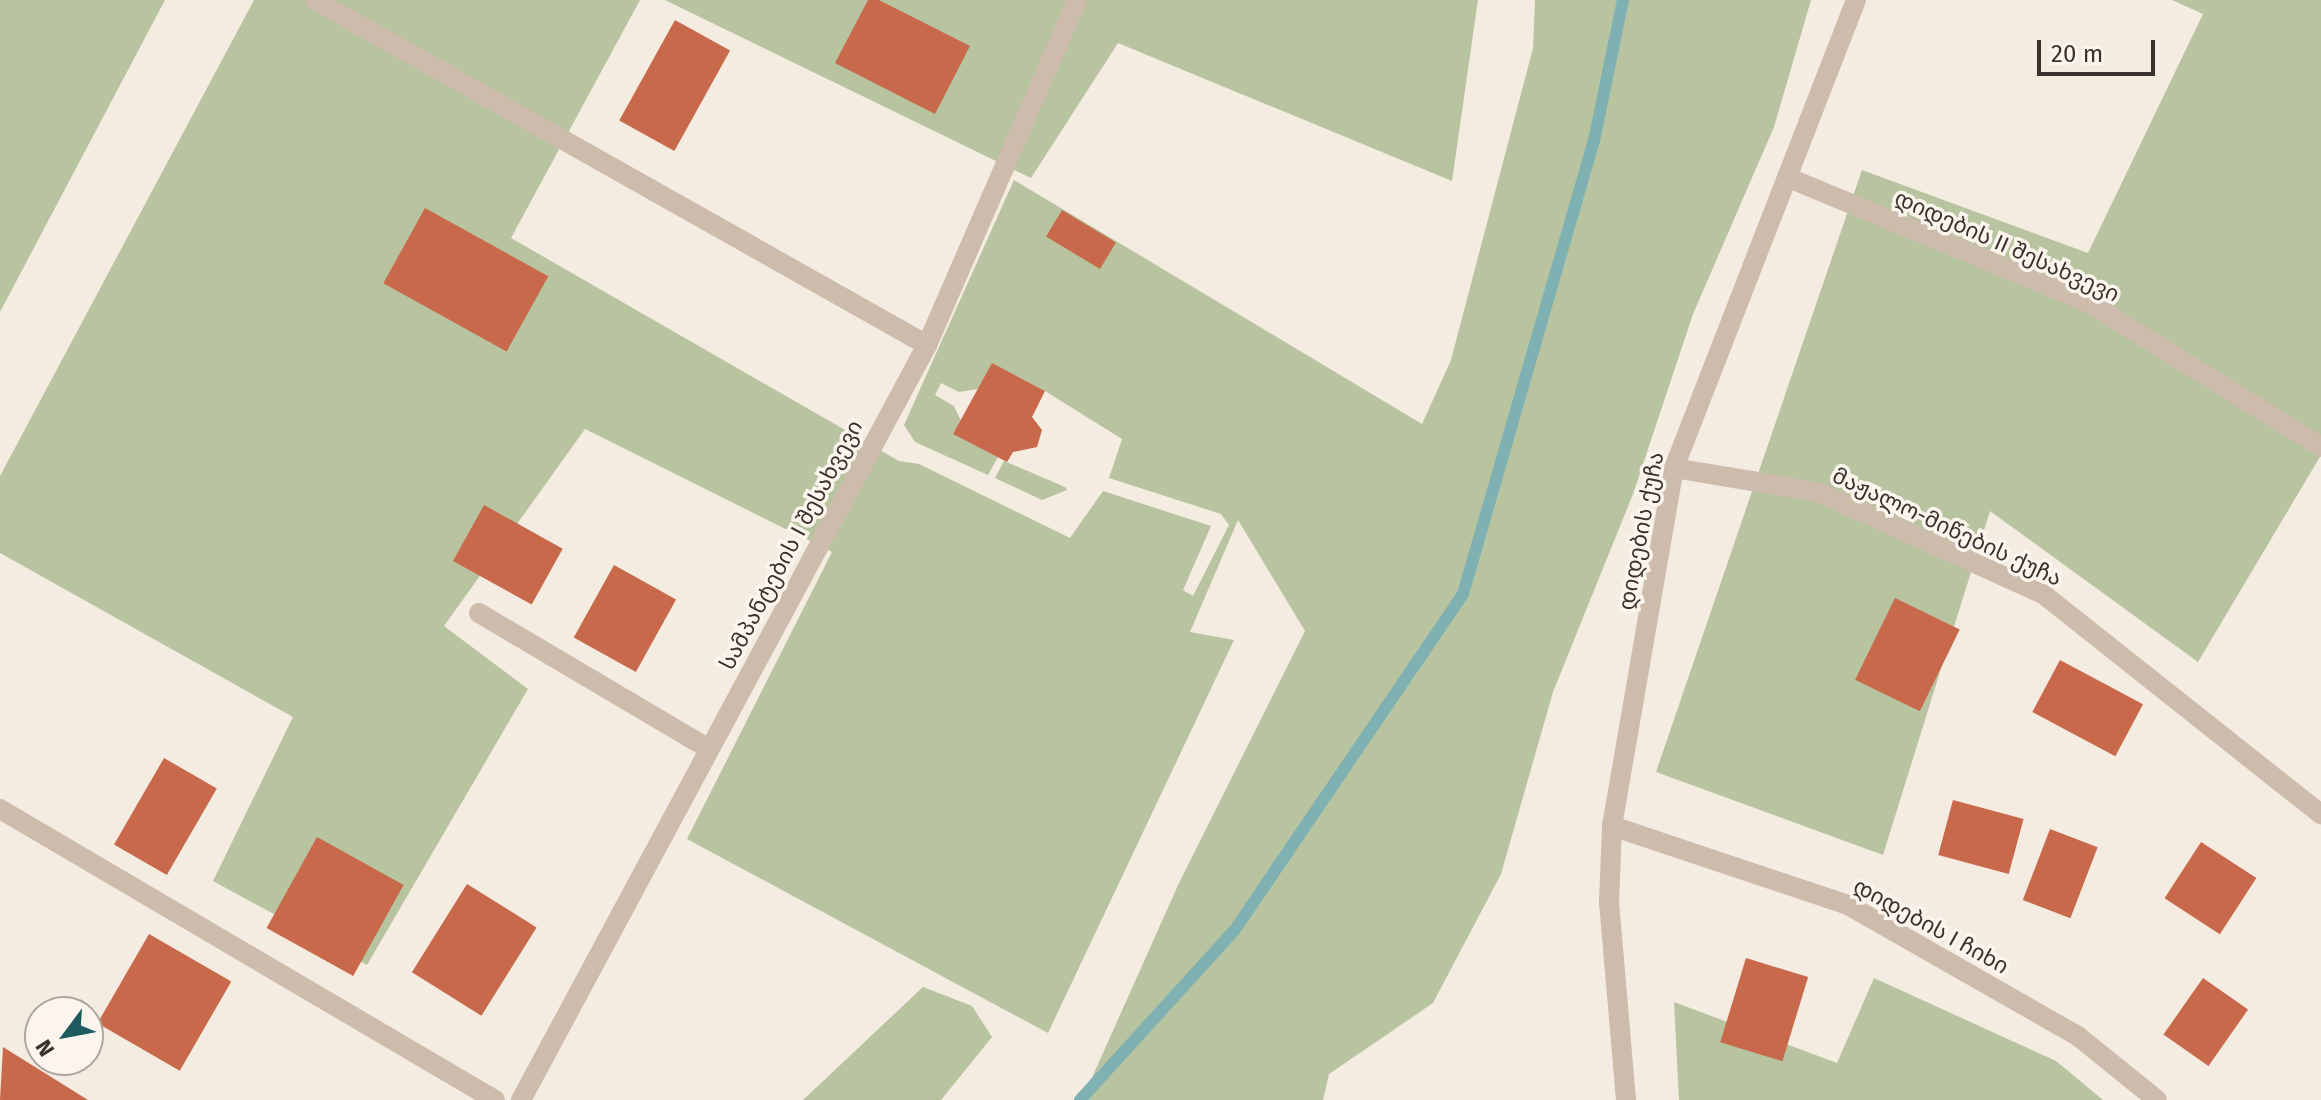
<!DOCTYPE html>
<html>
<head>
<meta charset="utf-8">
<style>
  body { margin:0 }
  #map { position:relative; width:2321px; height:1100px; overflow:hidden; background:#f4ebe1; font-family:"Fira Sans","Noto Sans Georgian",sans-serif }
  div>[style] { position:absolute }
  .green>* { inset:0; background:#b8c4a0 }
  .stream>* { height:12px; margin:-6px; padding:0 6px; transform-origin:6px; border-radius:6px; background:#7fb0b2 }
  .building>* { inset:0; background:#c8694b; transform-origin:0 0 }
  .minor>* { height:20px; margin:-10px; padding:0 10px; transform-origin:10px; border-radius:10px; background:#cdbbac }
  span { translate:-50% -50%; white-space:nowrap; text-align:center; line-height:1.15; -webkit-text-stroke:7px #fbf5ee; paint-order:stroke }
  .street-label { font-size:22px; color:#3b302b }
  .north { position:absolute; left:24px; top:996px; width:80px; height:80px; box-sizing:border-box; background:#fbf5ee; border:2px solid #aea6a0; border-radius:50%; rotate:238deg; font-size:22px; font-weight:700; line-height:32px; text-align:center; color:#3b302b }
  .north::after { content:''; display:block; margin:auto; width:28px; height:36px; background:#1f5a5e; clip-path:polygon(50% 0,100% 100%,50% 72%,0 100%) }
  .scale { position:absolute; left:2037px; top:40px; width:118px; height:36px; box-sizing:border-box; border:4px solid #3b302b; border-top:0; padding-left:10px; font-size:24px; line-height:28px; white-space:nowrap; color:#3b302b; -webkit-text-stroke:6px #fbf5ee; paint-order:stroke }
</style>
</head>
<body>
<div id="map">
  <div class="green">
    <div style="clip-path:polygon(0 0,165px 0,0 312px)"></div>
    <div style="clip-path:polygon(254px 0,640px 0,511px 238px,899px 461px,919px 464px,1070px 538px,1103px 491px,1211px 526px,1183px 590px,1193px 596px,1229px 525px,1221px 514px,1109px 478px,1122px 439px,1045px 391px,993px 364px,978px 389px,959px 392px,941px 383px,935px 395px,954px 406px,961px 421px,954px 434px,998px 457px,988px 475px,915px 442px,904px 425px,1014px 180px,1422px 424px,1451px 360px,1533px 48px,1535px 0,1811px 0,1774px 127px,1693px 314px,1633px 494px,1553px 692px,1501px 874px,1433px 1003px,1329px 1074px,1323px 1100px,1082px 1100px,1179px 883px,1305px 631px,1238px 520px,1190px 632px,1234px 640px,1048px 1033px,687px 839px,832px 552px,585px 429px,444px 626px,528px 689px,367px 965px,213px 881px,293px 717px,0 553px,0 476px)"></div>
    <div style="clip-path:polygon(665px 0,1478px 0,1452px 181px,1118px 43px,1031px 178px)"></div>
    <div style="clip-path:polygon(2172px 0,2321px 0,2321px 455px,2198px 662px,1990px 511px,1883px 855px,1656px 772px,1862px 170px,2088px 253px,2203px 14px)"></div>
    <div style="clip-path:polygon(1004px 461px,1065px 487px,1067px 490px,1042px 500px,995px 478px)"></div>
    <div style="clip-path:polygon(1874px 978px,2056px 1061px,2103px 1100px,1679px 1100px,1674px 1002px,1837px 1063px)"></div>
    <div style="clip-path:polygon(923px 987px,972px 1006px,992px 1037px,941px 1100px,803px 1100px)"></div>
  </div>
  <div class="stream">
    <div style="left:1080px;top:1100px;width:229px;rotate:-47.7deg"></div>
    <div style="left:1234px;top:931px;width:407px;rotate:-55.8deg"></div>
    <div style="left:1463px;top:594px;width:472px;rotate:-73.9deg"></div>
    <div style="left:1594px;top:141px;width:144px;rotate:-78.4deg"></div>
  </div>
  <div class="building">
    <div style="clip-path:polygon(868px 0,879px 0,970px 46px,935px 114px,835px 63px)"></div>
    <div style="left:675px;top:20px;width:63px;height:115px;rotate:29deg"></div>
    <div style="left:425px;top:208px;width:141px;height:86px;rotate:29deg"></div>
    <div style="left:1062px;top:210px;width:63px;height:31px;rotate:31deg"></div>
    <div style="clip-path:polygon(992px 363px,1045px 391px,1032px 417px,1042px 430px,1037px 447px,1013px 452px,1007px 462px,953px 434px)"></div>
    <div style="left:484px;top:505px;width:90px;height:64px;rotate:29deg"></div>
    <div style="left:614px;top:565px;width:71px;height:83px;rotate:29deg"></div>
    <div style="left:1895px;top:598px;width:72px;height:91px;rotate:26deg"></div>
    <div style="left:2060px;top:660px;width:94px;height:59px;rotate:28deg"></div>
    <div style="left:164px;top:758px;width:61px;height:100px;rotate:30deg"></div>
    <div style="left:1953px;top:800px;width:73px;height:57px;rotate:15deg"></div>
    <div style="left:2050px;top:829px;width:51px;height:76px;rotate:21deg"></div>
    <div style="left:317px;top:837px;width:99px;height:104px;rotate:29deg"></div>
    <div style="left:2201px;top:842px;width:66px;height:67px;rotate:33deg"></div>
    <div style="left:467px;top:884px;width:82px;height:104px;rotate:32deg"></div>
    <div style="left:149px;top:934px;width:95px;height:103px;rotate:30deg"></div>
    <div style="left:1746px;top:958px;width:65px;height:88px;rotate:17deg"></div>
    <div style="left:2203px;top:978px;width:55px;height:69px;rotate:35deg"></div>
    <div style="clip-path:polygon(3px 1047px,88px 1100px,0 1100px)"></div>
  </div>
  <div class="minor">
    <div style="left:315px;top:0;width:703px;rotate:29.41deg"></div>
    <div style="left:1789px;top:178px;width:325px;rotate:22.6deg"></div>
    <div style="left:2089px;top:303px;width:273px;rotate:31.8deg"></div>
    <div style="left:1674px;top:468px;width:146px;rotate:9.5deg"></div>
    <div style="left:1818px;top:492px;width:247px;rotate:24.4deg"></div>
    <div style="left:2043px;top:594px;width:355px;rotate:38.4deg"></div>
    <div style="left:479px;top:613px;width:267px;rotate:30.6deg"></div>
    <div style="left:0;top:809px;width:574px;rotate:30.45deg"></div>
    <div style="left:1612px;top:826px;width:249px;rotate:18.5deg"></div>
    <div style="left:1848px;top:905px;width:266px;rotate:29.7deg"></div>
    <div style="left:2079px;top:1037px;width:100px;rotate:38.9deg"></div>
    <div style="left:521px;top:1100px;width:857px;rotate:-61.73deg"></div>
    <div style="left:927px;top:345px;width:376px;rotate:-66.5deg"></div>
    <div style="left:1626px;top:1100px;width:199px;rotate:-94.9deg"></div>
    <div style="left:1609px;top:902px;width:76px;rotate:-87.7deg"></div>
    <div style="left:1612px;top:826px;width:363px;rotate:-80.2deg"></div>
    <div style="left:1674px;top:468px;width:502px;rotate:-68.75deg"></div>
  </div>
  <div class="street-label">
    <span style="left:2007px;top:246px;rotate:24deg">დიდების II შესახვევი</span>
    <span style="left:1947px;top:527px;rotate:25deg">მაჟალო-მიწების ქუჩა</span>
    <span style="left:1641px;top:531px;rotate:-79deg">დიდების ქუჩა</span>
    <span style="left:791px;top:545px;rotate:-62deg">სამპანტების I შესახვევი</span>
    <span style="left:1931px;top:926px;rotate:29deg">დიდების I ჩიხი</span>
  </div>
  <div class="north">N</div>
  <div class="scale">20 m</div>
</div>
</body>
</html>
